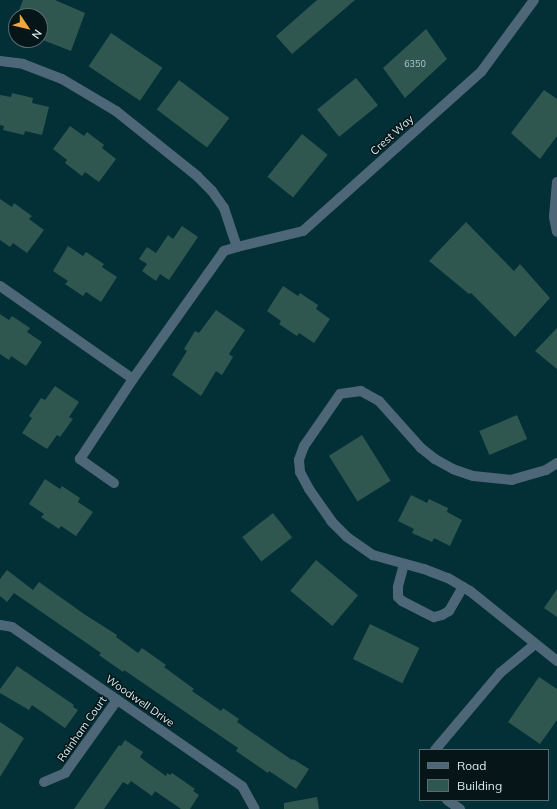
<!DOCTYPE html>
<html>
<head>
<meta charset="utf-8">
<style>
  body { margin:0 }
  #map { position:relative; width:557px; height:809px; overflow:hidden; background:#023036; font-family:Mulish,sans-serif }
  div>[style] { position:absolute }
  .building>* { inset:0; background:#2f5750; transform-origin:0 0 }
  .street>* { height:10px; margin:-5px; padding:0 5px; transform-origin:5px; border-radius:5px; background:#4d6778 }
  span { translate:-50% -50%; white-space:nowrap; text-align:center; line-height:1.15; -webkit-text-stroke:3px #051518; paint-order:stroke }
  .number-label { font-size:9px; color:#acc6c6 }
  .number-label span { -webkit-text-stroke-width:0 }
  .street-label { font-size:11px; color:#d5ebee }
  .legend { position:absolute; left:419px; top:749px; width:130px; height:52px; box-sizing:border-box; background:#051518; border:1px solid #586b6e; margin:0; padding:5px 7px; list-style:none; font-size:12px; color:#d5ebee }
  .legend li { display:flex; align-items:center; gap:8px; height:20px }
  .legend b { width:20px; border:1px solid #586b6e }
  .north { position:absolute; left:8px; top:8px; width:40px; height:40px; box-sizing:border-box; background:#051518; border:1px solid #586b6e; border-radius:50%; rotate:125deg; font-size:11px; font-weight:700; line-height:16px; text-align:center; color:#d5ebee }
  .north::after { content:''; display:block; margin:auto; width:14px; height:18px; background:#f2a540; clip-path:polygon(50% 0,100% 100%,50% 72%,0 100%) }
</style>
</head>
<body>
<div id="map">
  <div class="building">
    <div style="clip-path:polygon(23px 0,55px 0,85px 13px,71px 51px,40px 39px,40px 16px,17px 16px)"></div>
    <div style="clip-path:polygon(317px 0,355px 0,292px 54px,276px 36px)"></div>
    <div style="clip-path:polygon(426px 29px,447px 59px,405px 98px,383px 68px)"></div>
    <div style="left:111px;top:33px;width:62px;height:40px;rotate:34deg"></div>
    <div style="left:356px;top:78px;width:35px;height:50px;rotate:51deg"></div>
    <div style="left:179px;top:80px;width:63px;height:37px;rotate:37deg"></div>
    <div style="clip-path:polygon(544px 90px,557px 99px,557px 136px,540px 159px,511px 133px)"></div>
    <div style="clip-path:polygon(12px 93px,33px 98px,32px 103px,49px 107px,42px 135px,25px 131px,24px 135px,3px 130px,4px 126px,0 125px,0 95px,11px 97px)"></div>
    <div style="clip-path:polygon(70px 126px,84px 136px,87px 132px,104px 145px,102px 148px,116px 159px,99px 182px,85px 172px,82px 176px,65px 163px,67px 160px,53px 149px)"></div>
    <div style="left:302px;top:134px;width:33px;height:55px;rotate:39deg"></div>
    <div style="clip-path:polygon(0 199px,12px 207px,14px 203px,32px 216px,29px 219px,44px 230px,27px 253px,13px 243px,10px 247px,0 240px)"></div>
    <div style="clip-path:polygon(466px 222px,514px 271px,520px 264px,550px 298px,515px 337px,471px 293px,469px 294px,429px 261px)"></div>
    <div style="clip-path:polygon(182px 226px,198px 237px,169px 280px,160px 274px,156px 281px,142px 271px,147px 264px,139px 259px,147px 247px,156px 253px,168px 235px,173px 239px)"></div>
    <div style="clip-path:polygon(68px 246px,83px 256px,86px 252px,104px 264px,102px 267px,117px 277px,101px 302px,86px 292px,83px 296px,65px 284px,68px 281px,53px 271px)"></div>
    <div style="clip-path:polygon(283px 286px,298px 296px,300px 293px,318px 305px,316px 309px,330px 319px,314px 343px,299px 333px,297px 336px,279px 324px,281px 321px,267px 311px)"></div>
    <div style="clip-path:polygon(216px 310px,245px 330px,229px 354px,233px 357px,222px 375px,216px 371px,201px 396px,172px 375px,187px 351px,184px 349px,195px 331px,199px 333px)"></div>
    <div style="clip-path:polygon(0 314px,9px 320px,12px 316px,30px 328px,27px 332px,42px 342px,26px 366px,11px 356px,9px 360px,0 354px)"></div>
    <div style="clip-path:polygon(557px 328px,557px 369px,535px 351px)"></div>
    <div style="clip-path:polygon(55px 386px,79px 402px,69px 417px,73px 419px,60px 437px,57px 435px,47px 449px,22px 433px,32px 418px,29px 416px,41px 398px,45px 400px)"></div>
    <div style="left:517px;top:415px;width:26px;height:41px;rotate:67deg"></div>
    <div style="left:362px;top:435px;width:54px;height:39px;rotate:58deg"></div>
    <div style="clip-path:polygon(45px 479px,60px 489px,62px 486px,80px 498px,78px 502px,93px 512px,76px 536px,61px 526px,59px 529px,41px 517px,44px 514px,29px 504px)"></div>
    <div style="clip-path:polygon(411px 495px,427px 503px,429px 499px,448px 508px,447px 512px,462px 520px,450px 546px,434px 538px,432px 542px,412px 533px,414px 529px,398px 521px)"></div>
    <div style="left:273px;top:513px;width:31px;height:39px;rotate:52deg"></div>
    <div style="left:316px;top:560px;width:55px;height:40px;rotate:40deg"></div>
    <div style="clip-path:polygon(7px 570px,33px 590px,39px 582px,84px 614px,117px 635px,116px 637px,138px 653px,142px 648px,166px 665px,164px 667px,194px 689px,192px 691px,221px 711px,223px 708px,239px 719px,237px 722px,292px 760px,293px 759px,309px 769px,296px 789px,269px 771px,268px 773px,236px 751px,238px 748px,124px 670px,123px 672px,99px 655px,101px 653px,14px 593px,7px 602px,0 596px,0 579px)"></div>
    <div style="clip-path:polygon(557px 589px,557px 617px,544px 608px)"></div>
    <div style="left:370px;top:624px;width:55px;height:39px;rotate:26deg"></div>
    <div style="clip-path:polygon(17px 666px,74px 705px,73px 707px,78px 710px,65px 728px,32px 705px,29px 710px,0 693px,0 689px)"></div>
    <div style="clip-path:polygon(539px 677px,557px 689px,557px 720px,540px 744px,508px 722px)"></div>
    <div style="clip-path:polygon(0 722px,24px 738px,0 777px)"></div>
    <div style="clip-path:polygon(125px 740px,143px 752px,140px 757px,145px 761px,166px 776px,167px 773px,170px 775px,172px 773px,195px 789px,193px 791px,199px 795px,190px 809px,181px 809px,155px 791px,152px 796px,131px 781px,128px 785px,123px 782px,104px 809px,74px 809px,119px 745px,121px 746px)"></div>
    <div style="clip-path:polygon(317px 797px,319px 809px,284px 809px,284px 803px)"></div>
  </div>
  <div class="street">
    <div style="left:0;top:61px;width:23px;rotate:7deg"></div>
    <div style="left:23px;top:64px;width:42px;rotate:21deg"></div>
    <div style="left:62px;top:79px;width:63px;rotate:30.7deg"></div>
    <div style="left:116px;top:111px;width:104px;rotate:38.7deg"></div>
    <div style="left:197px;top:176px;width:21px;rotate:45deg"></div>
    <div style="left:212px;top:191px;width:21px;rotate:55deg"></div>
    <div style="left:224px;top:208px;width:41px;rotate:71.6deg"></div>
    <div style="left:237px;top:247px;width:14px;rotate:163deg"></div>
    <div style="left:224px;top:251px;width:157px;rotate:125.4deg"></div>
    <div style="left:133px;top:379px;width:162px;rotate:-145deg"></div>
    <div style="left:557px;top:182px;width:35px;rotate:95deg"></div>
    <div style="left:554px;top:217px;width:15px;rotate:79deg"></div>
    <div style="left:237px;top:247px;width:68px;rotate:-13.6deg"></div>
    <div style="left:303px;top:231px;width:239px;rotate:-41.8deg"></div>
    <div style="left:481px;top:72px;width:89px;rotate:-53.6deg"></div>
    <div style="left:557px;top:463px;width:13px;rotate:148deg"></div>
    <div style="left:546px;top:470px;width:35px;rotate:164deg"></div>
    <div style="left:512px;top:480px;width:39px;rotate:-174deg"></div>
    <div style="left:473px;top:476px;width:21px;rotate:-161deg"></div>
    <div style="left:453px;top:469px;width:21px;rotate:-151deg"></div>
    <div style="left:435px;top:459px;width:18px;rotate:-142deg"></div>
    <div style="left:421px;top:448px;width:63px;rotate:-131.8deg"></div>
    <div style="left:379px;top:401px;width:21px;rotate:-151deg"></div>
    <div style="left:361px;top:391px;width:21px;rotate:172deg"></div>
    <div style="left:340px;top:394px;width:63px;rotate:124.7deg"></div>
    <div style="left:304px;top:446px;width:15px;rotate:110deg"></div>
    <div style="left:299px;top:460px;width:12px;rotate:85deg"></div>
    <div style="left:300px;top:472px;width:19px;rotate:62deg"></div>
    <div style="left:309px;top:489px;width:39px;rotate:55deg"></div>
    <div style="left:331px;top:521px;width:23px;rotate:45deg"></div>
    <div style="left:347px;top:537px;width:32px;rotate:35deg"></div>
    <div style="left:373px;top:555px;width:53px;rotate:15.4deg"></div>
    <div style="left:424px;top:569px;width:26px;rotate:21deg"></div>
    <div style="left:448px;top:578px;width:26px;rotate:31deg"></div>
    <div style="left:470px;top:591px;width:112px;rotate:38.8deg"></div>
    <div style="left:114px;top:483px;width:42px;rotate:-144.8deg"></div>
    <div style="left:80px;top:459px;width:96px;rotate:-56.5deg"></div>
    <div style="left:404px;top:564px;width:24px;rotate:105deg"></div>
    <div style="left:398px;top:587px;width:10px;rotate:90deg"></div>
    <div style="left:398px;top:597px;width:6px;rotate:45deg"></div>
    <div style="left:402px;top:601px;width:36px;rotate:27deg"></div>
    <div style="left:434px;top:617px;width:8px;rotate:-14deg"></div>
    <div style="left:442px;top:615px;width:8px;rotate:-30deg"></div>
    <div style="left:449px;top:611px;width:28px;rotate:-60deg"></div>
    <div style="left:0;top:625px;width:12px;rotate:9deg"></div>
    <div style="left:12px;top:627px;width:280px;rotate:34.7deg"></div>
    <div style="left:242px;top:786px;width:26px;rotate:61deg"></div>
    <div style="left:435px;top:750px;width:101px;rotate:-49.8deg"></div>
    <div style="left:500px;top:673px;width:45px;rotate:-39.6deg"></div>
    <div style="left:44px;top:782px;width:23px;rotate:-23deg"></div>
    <div style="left:65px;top:773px;width:90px;rotate:-54.5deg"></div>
    <div style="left:447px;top:800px;width:16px;rotate:35deg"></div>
  </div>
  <div class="number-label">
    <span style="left:415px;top:64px">6350</span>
  </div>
  <div class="street-label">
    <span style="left:392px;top:135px;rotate:-42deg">Crest Way</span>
    <span style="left:140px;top:701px;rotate:35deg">Woodwell Drive</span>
    <span style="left:82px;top:729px;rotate:-55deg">Rainham Court</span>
  </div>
  <ul class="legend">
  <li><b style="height:5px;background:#4d6778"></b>Road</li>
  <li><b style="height:11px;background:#2f5750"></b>Building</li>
  </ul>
  <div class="north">N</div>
</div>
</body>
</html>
